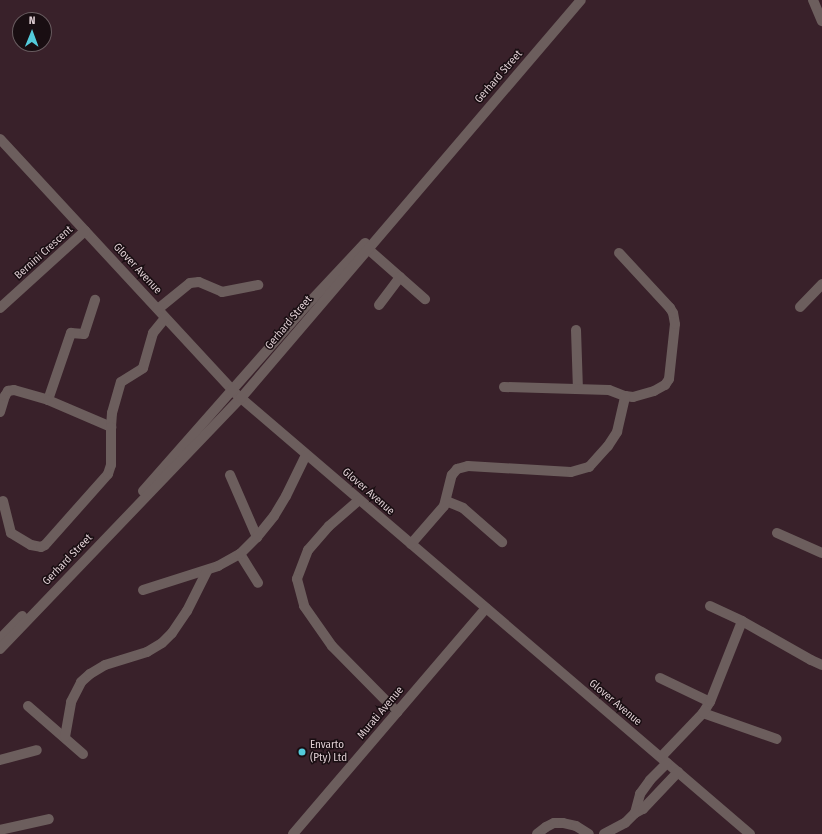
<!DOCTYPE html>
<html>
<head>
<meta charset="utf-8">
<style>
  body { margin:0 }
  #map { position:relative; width:822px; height:834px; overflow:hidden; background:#39212a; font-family:"Fira Sans Condensed",sans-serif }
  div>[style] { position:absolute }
  .minor>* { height:10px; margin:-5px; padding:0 5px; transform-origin:5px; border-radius:5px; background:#6c5e5d }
  .tertiary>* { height:10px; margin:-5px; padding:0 5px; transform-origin:5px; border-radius:5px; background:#6c5e5d }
  .dots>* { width:11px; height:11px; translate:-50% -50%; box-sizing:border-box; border:2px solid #190e12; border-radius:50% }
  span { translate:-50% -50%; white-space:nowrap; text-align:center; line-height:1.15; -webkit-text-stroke:3px #190e12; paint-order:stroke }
  .street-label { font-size:11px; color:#dfced3 }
  .poi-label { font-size:11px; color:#dfced3 }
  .left { translate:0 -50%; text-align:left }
  .north { position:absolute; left:12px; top:12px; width:40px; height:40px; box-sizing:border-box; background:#190e12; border:1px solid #685b5f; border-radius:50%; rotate:1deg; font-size:11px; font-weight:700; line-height:16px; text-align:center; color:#dfced3 }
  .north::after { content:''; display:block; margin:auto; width:14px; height:18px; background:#53cbdb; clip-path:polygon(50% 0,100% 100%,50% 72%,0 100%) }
</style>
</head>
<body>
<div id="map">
  <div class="minor">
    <div style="left:813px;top:0;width:23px;rotate:67deg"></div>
    <div style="left:0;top:139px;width:346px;rotate:47.2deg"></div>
    <div style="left:235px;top:393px;width:678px;rotate:40.57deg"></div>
    <div style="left:368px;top:249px;width:76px;rotate:41.3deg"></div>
    <div style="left:379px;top:305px;width:35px;rotate:-53deg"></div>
    <div style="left:800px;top:307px;width:32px;rotate:-46deg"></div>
    <div style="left:0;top:308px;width:115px;rotate:-42.2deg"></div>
    <div style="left:158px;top:309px;width:41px;rotate:-39.1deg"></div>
    <div style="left:190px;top:283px;width:9px;rotate:-6deg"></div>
    <div style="left:199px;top:282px;width:25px;rotate:23deg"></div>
    <div style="left:222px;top:292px;width:37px;rotate:-11deg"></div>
    <div style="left:576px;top:330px;width:59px;rotate:88.1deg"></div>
    <div style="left:504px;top:387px;width:105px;rotate:1.6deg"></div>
    <div style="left:609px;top:390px;width:17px;rotate:21deg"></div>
    <div style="left:625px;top:396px;width:8px;rotate:7deg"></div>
    <div style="left:633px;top:397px;width:22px;rotate:-16deg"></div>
    <div style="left:654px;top:391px;width:13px;rotate:-29deg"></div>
    <div style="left:665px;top:385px;width:7px;rotate:-56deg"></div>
    <div style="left:669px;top:379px;width:55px;rotate:-83.8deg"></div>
    <div style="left:675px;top:324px;width:11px;rotate:-100deg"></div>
    <div style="left:673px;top:313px;width:6px;rotate:-121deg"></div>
    <div style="left:670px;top:308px;width:75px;rotate:-132.8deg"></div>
    <div style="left:48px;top:400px;width:71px;rotate:-71.1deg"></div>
    <div style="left:71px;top:333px;width:13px;rotate:4deg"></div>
    <div style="left:84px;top:334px;width:36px;rotate:-72deg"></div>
    <div style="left:0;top:412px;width:17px;rotate:-73deg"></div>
    <div style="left:5px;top:396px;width:6px;rotate:-59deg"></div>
    <div style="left:8px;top:391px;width:6px;rotate:-9deg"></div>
    <div style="left:14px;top:390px;width:35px;rotate:16deg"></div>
    <div style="left:48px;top:400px;width:69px;rotate:23.2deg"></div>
    <div style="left:111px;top:427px;width:14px;rotate:-86deg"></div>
    <div style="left:112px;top:413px;width:32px;rotate:-74deg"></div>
    <div style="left:121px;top:382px;width:26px;rotate:-32deg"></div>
    <div style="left:143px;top:368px;width:36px;rotate:-74deg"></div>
    <div style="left:153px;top:333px;width:19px;rotate:-51deg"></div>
    <div style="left:230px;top:475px;width:68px;rotate:66.5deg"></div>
    <div style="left:359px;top:500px;width:40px;rotate:139deg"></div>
    <div style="left:329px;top:526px;width:32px;rotate:131deg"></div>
    <div style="left:308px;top:550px;width:31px;rotate:111deg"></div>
    <div style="left:297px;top:579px;width:28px;rotate:75deg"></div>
    <div style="left:304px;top:606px;width:49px;rotate:55deg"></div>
    <div style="left:332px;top:646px;width:93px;rotate:45.4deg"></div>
    <div style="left:3px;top:501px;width:33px;rotate:76deg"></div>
    <div style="left:11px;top:533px;width:23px;rotate:31deg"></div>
    <div style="left:31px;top:545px;width:10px;rotate:11deg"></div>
    <div style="left:41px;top:547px;width:4px;rotate:-27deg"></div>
    <div style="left:45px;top:545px;width:95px;rotate:-48.4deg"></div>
    <div style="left:108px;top:474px;width:9px;rotate:-72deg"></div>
    <div style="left:111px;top:465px;width:38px;rotate:-90deg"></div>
    <div style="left:446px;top:501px;width:18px;rotate:22deg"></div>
    <div style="left:463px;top:508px;width:52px;rotate:41.1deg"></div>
    <div style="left:777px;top:533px;width:49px;rotate:24deg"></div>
    <div style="left:411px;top:544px;width:50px;rotate:-49deg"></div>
    <div style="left:444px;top:506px;width:32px;rotate:-76deg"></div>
    <div style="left:452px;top:475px;width:8px;rotate:-50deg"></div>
    <div style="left:457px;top:469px;width:11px;rotate:-15deg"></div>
    <div style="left:468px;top:466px;width:103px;rotate:3.3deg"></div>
    <div style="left:571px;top:472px;width:19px;rotate:-16deg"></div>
    <div style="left:589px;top:467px;width:28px;rotate:-48deg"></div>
    <div style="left:608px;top:446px;width:17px;rotate:-57deg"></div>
    <div style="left:617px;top:432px;width:37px;rotate:-77deg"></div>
    <div style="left:240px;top:554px;width:34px;rotate:58deg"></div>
    <div style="left:143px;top:590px;width:79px;rotate:-17.7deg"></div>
    <div style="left:218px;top:566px;width:25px;rotate:-29deg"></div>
    <div style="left:240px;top:554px;width:24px;rotate:-45deg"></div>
    <div style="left:257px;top:537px;width:27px;rotate:-51deg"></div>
    <div style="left:274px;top:516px;width:23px;rotate:-59deg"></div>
    <div style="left:286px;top:496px;width:46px;rotate:-64deg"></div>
    <div style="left:710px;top:606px;width:35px;rotate:25deg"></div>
    <div style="left:742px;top:621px;width:79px;rotate:29.5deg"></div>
    <div style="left:811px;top:660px;width:12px;rotate:24deg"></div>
    <div style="left:660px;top:678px;width:55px;rotate:25.6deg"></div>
    <div style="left:28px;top:706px;width:73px;rotate:41.1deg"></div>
    <div style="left:703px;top:713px;width:78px;rotate:19.4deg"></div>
    <div style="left:65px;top:737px;width:36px;rotate:-80deg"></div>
    <div style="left:71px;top:702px;width:22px;rotate:-63deg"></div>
    <div style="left:81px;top:682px;width:12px;rotate:-42deg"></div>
    <div style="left:90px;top:674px;width:17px;rotate:-31deg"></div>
    <div style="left:105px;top:665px;width:44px;rotate:-17.2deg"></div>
    <div style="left:147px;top:652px;width:17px;rotate:-31deg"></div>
    <div style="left:162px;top:643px;width:14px;rotate:-45deg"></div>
    <div style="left:172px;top:633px;width:27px;rotate:-56deg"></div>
    <div style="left:187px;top:611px;width:45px;rotate:-63.4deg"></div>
    <div style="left:661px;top:757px;width:61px;rotate:-46.3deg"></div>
    <div style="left:703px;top:713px;width:13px;rotate:-58deg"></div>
    <div style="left:710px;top:702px;width:87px;rotate:-68.4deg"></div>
    <div style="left:0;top:760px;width:38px;rotate:-15deg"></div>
    <div style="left:635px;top:813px;width:20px;rotate:-75deg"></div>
    <div style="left:640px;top:794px;width:17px;rotate:-54deg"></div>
    <div style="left:650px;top:780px;width:24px;rotate:-45deg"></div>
    <div style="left:0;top:830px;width:50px;rotate:-12.7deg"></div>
    <div style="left:293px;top:834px;width:297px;rotate:-49.5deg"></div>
    <div style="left:537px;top:834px;width:11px;rotate:-38deg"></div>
    <div style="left:546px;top:827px;width:9px;rotate:-27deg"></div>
    <div style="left:554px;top:823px;width:9px"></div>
    <div style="left:563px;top:823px;width:13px;rotate:13deg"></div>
    <div style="left:576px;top:826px;width:15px;rotate:32deg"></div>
    <div style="left:604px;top:834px;width:24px;rotate:-28deg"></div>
    <div style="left:625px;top:823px;width:14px;rotate:-45deg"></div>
    <div style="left:635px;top:813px;width:9px;rotate:-27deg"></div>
    <div style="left:643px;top:809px;width:51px;rotate:-46.6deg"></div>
  </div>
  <div class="tertiary">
    <div style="left:143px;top:491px;width:248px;rotate:-48.6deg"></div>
    <div style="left:307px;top:305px;width:85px;rotate:-46.9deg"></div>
    <div style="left:0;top:639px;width:32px;rotate:-46deg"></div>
    <div style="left:0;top:649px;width:348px;rotate:-46.2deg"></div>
    <div style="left:241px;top:398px;width:523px;rotate:-49.49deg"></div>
  </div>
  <div class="dots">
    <div style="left:302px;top:752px;background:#53cbdb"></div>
  </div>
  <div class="street-label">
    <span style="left:499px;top:77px;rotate:-49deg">Gerhard Street</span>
    <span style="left:44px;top:253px;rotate:-42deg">Bernini Crescent</span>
    <span style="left:137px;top:269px;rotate:47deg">Glover Avenue</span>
    <span style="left:289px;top:323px;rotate:-50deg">Gerhard Street</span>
    <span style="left:368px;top:492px;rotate:41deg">Glover Avenue</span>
    <span style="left:68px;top:560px;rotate:-46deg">Gerhard Street</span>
    <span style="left:615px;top:703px;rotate:40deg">Glover Avenue</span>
    <span style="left:381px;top:713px;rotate:-50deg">Murati Avenue</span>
  </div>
  <div class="poi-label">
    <span class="left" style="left:310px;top:752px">Envarto<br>(Pty) Ltd</span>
  </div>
  <div class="north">N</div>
</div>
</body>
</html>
